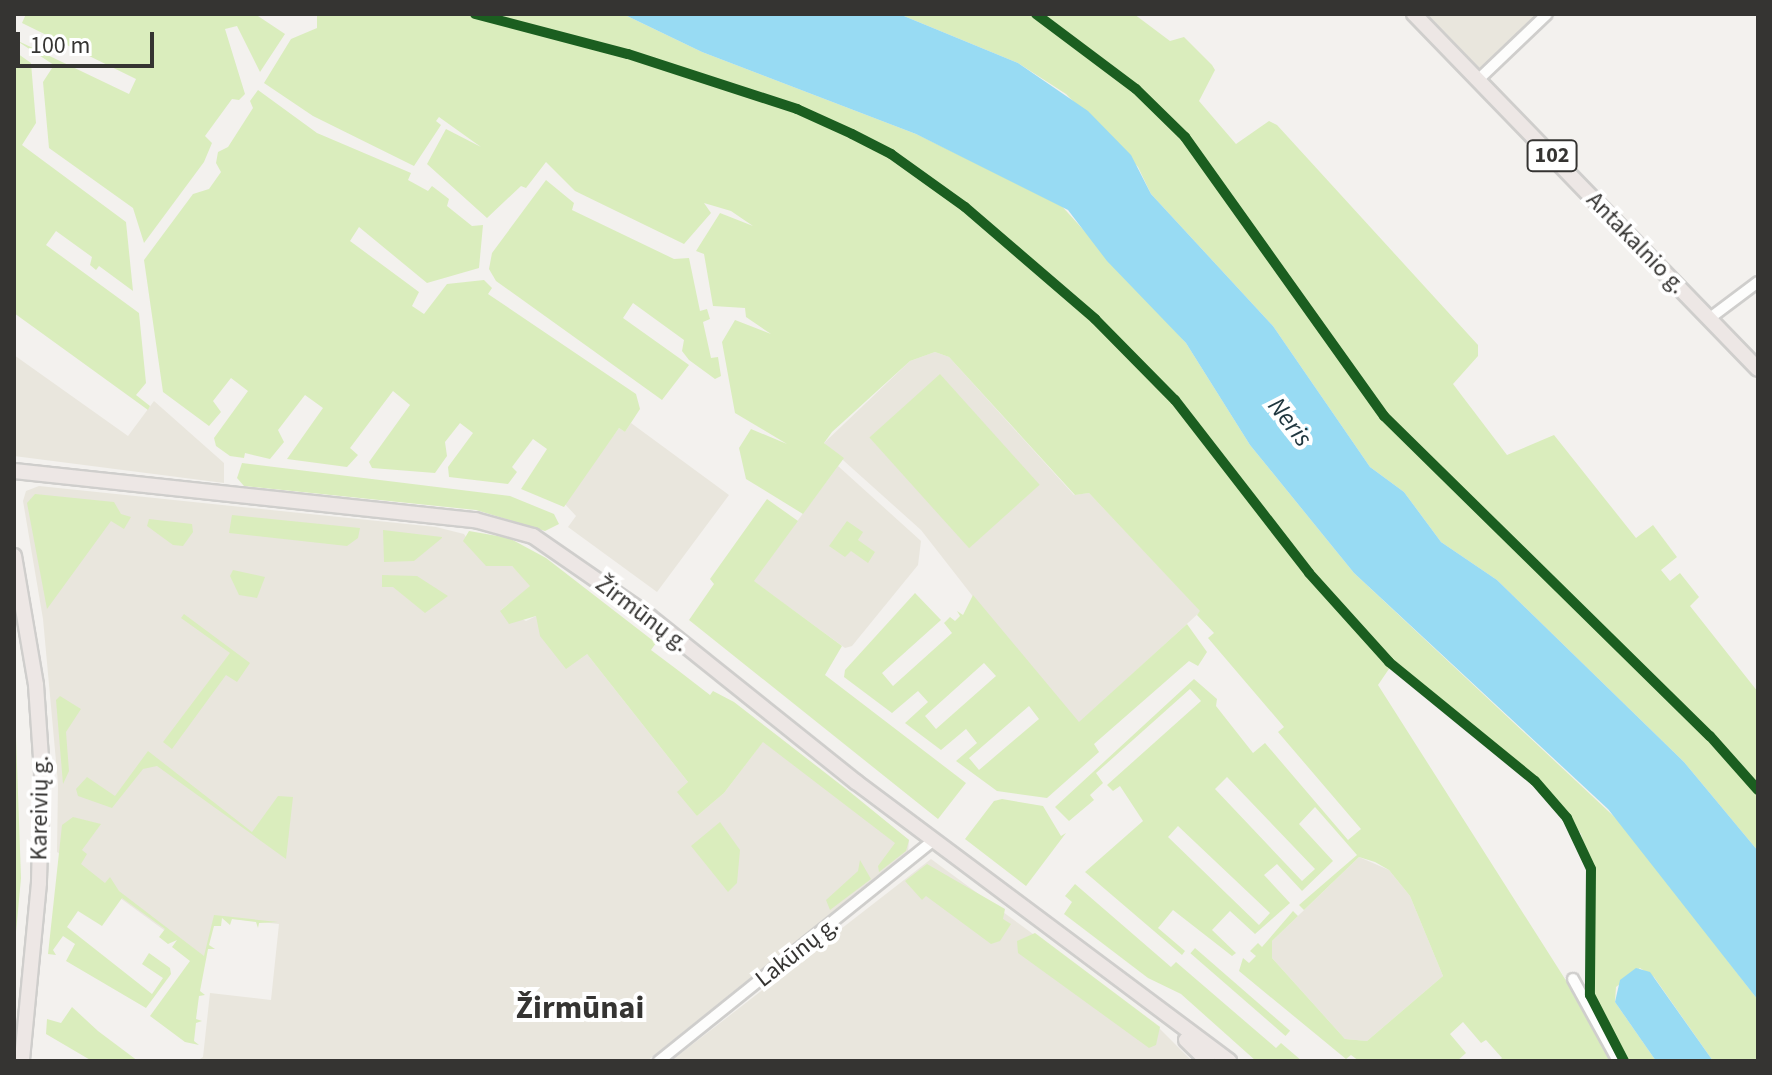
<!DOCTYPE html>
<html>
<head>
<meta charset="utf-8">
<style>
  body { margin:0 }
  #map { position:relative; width:1772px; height:1075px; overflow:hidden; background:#f3f1ee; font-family:"Source Sans 3",sans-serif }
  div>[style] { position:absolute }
  .built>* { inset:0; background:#e9e6dd }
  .green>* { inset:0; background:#daedbd; transform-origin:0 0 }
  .water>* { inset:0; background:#98dbf3 }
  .roads { filter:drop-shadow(2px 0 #cfcecc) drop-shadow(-2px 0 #cfcecc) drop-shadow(0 2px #cfcecc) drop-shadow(0 -2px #cfcecc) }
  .minor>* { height:10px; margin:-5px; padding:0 5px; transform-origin:5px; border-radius:5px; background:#fdfdfc }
  .major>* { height:14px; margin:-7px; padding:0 7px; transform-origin:7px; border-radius:7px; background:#ede7e5 }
  .cycleway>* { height:10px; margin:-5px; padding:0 5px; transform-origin:5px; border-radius:5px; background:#1b5e20 }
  span { translate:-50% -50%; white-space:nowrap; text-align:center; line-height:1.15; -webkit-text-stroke:8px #fff; paint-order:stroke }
  .shield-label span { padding:2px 6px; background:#fff; border:2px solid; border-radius:6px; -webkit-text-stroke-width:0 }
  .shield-label { font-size:22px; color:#353432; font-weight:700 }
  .street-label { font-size:24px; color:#353432 }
  .water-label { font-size:26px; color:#1f363e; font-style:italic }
  .district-label { font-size:32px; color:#353432; font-weight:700 }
  .frame { position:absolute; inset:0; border:16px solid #353432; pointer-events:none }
  .scale { position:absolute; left:16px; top:32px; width:138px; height:36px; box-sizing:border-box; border:4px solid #353432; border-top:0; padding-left:10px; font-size:24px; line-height:28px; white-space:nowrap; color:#353432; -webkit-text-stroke:6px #fff; paint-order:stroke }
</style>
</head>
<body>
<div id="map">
  <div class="built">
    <div style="clip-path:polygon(1427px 14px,1538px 14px,1481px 70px)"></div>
    <div style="clip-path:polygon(935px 352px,949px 357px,1074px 495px,1089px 493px,1201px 611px,1079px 723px,1039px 681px,921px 530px,824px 443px,910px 361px)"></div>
    <div style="clip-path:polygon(14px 355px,128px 436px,154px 401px,224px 463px,224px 483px,14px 456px)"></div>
    <div style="clip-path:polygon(631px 423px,729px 495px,657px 592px,568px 527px,576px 516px,564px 503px,619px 428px,625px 432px)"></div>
    <div style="clip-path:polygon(838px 466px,921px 541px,918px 565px,852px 646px,845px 648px,753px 581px)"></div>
    <div style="clip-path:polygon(39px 486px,436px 527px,464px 534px,475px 552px,490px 563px,512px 566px,531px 586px,501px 610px,526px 621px,536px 616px,587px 654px,688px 782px,697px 816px,724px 793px,771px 731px,909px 840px,908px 853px,647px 1061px,197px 1061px,203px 1057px,210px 993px,271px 1000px,279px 924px,214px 917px,205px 960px,57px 852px,58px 783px,43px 619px,23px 501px,26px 491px)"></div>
    <div style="clip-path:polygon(1359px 857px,1389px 870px,1410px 896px,1443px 976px,1367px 1041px,1345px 1039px,1272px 958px,1272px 941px)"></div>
    <div style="clip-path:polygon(931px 859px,1154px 1023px,1192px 1061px,671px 1061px)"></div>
  </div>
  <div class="green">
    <div style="clip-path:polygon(26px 14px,255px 14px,285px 34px,260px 72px,237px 26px,225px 29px,245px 94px,239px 100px,232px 99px,205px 136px,212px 143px,204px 162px,144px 243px,133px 208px,49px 148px,43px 82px,54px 65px,14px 39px,129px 94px,136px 79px,22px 23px)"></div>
    <div style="clip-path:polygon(evenodd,317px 14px,623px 14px,702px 52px,916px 134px,1059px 203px,1186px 343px,1250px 445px,1354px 573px,1623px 825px,1758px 1000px,1758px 1061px,1713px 1061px,1654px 977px,1640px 968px,1616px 987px,1615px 1002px,1656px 1061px,1498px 1061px,1502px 1058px,1486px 1040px,1481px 1043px,1463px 1022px,1450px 1034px,1466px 1053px,1457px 1061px,1359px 1061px,1351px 1055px,1346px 1059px,1239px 971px,1243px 958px,1249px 963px,1256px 956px,1250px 951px,1258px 943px,1262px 947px,1293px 911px,1298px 916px,1272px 941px,1272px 958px,1345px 1039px,1367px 1041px,1443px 976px,1410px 896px,1389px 870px,1375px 862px,1359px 857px,1304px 910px,1299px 905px,1357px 855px,1315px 807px,1299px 824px,1333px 861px,1302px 891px,1277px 864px,1264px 875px,1290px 903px,1255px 934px,1230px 911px,1212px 930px,1236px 953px,1232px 956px,1173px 910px,1158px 928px,1185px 951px,1182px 955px,1085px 872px,1143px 821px,1120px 786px,1113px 791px,1107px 785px,1201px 701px,1190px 689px,1096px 773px,1103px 783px,1090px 795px,1094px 800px,1069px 821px,1055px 807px,1194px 679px,1217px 699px,1216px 706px,1253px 753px,1265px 743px,1348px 840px,1361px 829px,1278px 732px,1284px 727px,1208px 638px,1214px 633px,1197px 615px,1200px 611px,1089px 493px,1075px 495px,949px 357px,935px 352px,910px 361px,832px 432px,824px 443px,844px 458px,803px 514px,746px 479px,739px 448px,751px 429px,787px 444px,735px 413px,722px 342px,735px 320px,771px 334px,746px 317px,745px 308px,713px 306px,704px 254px,696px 251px,720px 213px,753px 226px,731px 211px,704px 203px,711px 213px,684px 244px,575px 191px,546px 162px,526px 188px,521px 186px,487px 218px,427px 164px,446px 129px,481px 147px,439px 117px,436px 121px,441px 125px,414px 166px,313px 116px,264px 83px,291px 39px,317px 28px,317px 14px,1393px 663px,1537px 777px,1581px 834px,1595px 881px,1592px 981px,1572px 990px,1378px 685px,1393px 663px,317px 14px,1227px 777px,1315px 869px,1302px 881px,1215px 789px,1227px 777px,317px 14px,1178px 826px,1270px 913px,1259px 925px,1168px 837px,1178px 826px)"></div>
    <div style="clip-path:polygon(899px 14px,1134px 14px,1170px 41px,1184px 37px,1212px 65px,1215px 70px,1199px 101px,1236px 144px,1269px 121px,1277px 125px,1478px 345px,1478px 356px,1453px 384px,1507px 455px,1554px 435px,1636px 538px,1653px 525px,1677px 557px,1661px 570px,1670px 581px,1680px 573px,1699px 597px,1690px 606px,1758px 692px,1758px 851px,1684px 762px,1497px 580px,1441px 542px,1404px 492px,1370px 467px,1273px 326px,1151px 194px,1138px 167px,1066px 94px,1018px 63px)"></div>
    <div style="clip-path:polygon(14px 51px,31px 63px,36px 123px,22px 145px,126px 222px,133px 291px,99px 266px,96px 270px,90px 265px,92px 257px,56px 231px,46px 245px,139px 313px,146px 383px,136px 395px,150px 406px,148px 410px,14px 313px)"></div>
    <div style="clip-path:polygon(258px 90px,317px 133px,411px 173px,408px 180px,428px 191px,432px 186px,449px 199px,447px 206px,472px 226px,483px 225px,479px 268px,427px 283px,359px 227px,350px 241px,419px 292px,412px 306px,424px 314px,447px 284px,484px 280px,492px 288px,488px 294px,636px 394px,640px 409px,625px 432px,619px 428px,564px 507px,521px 489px,547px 449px,533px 439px,512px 467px,517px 472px,508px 484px,449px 477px,448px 467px,473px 433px,460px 423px,445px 442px,447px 456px,435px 473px,372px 468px,369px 462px,410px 405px,393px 391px,350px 448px,358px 455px,347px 467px,287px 459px,323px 408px,305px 395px,278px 430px,284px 442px,270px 459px,245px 453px,244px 458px,230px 456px,216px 446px,214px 438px,248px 391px,231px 378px,213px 401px,221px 412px,209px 426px,163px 392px,144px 260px,193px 194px,209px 189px,221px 172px,216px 163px,218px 152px,228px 147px,253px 108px,250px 101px)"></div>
    <div style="clip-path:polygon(546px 180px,574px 203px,572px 210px,674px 259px,689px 258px,700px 311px,707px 309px,710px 319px,703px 322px,711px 358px,718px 357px,721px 376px,715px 379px,689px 360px,682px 351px,684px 340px,633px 303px,623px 318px,689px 365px,662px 400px,496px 281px,489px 269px,492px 253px)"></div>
    <div style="left:940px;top:374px;width:149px;height:95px;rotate:48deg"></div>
    <div style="clip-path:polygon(242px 463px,510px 496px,554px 514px,559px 524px,545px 531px,476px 510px,244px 486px,237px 478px)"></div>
    <div style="clip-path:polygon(35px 494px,114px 502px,121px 514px,131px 517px,124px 529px,111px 521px,47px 609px,27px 503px)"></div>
    <div style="clip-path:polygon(767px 499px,798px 521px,754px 581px,842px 646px,825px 675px,966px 783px,938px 819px,689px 620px,714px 584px,710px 579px)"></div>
    <div style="clip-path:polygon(232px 515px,360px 528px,358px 538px,347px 546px,229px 533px)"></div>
    <div style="clip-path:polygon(149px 519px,192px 524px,193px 532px,183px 546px,173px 545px,147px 526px)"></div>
    <div style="clip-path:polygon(847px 521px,863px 532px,858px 540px,875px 552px,868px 563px,851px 551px,845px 557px,829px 546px)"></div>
    <div style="clip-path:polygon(383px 530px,442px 537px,442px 538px,414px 561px,384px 562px)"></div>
    <div style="clip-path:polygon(469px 531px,509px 538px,546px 558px,656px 643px,651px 650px,675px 668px,710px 695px,713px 691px,734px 702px,850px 792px,909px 840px,906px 851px,879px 872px,878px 866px,895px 843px,763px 742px,724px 793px,697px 816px,677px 792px,688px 782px,587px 654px,566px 669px,540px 636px,536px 616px,509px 624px,500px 611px,530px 586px,512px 566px,486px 566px,463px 541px)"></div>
    <div style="clip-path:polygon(233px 570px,265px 577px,257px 598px,239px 595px,230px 576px)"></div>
    <div style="clip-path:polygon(382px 575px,417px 576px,448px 596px,425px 613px,393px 587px,382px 587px)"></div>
    <div style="clip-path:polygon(evenodd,915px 593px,941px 620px,882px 673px,893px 686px,952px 633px,944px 623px,950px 617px,955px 621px,960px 616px,957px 611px,963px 615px,973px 595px,1079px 722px,1187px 624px,1207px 652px,1198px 666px,1189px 661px,1094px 744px,1099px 752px,1047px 798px,997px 791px,956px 761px,977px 743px,966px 729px,941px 750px,905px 723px,928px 702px,918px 691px,892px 713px,844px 677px,845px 670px,915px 593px,984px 663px,996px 676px,936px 729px,925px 716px,984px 663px,915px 593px,1029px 706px,1039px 719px,979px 770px,969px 758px,1029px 706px)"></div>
    <div style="clip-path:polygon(184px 614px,250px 663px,237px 682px,226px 675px,172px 749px,163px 742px,230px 653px,181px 618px)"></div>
    <div style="clip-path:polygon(14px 680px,21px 878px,16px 932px,14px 932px)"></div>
    <div style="clip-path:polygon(60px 696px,81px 709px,66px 732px,69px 771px,63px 784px,56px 700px)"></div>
    <div style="clip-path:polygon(148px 751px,252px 832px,278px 796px,293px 797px,286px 859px,157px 766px,143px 769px,112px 808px,78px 796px,76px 789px,87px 777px,115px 796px)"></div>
    <div style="clip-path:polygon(1002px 799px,1043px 806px,1061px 836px,1066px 833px,1026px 886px,965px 839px,994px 801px)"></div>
    <div style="clip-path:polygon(73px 817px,101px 824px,82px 850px,87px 854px,81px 864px,105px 883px,110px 877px,119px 891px,204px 956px,214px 915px,278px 922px,259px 923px,258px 928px,256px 922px,232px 919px,230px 925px,222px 918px,221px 926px,214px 926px,209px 945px,215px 949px,208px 949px,200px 991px,205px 995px,199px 996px,196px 1019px,202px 1021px,196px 1023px,194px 1041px,199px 1045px,185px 1042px,150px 1016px,190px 961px,172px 947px,177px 940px,168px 944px,159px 937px,165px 929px,122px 898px,102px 926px,78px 911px,67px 927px,152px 994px,163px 978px,142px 964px,149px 953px,170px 968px,171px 974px,146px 1008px,66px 961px,75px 944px,63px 936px,53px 950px,56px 955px,48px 954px,62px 825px)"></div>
    <div style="clip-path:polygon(720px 822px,740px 850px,737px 883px,728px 892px,691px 846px)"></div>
    <div style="clip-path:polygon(860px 860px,871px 879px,830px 910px,826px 900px,858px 871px)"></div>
    <div style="clip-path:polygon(927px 864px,1005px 909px,1003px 919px,1011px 924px,1000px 941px,991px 944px,926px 896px,922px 900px,905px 881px)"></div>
    <div style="clip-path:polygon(1075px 884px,1171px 967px,1176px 962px,1276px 1048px,1281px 1043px,1302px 1061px,1256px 1061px,1181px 994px,1148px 978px,1064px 914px,1072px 902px,1065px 896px)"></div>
    <div style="clip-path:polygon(1035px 933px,1160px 1027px,1156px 1045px,1149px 1048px,1018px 953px,1017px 941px)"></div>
    <div style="left:1195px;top:948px;width:126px;height:7px;rotate:41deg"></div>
    <div style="clip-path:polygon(72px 1007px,98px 1031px,138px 1061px,92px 1061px,46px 1034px,47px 1019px,61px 1023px)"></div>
  </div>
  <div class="water">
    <div style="clip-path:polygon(623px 14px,899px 14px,1018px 63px,1088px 111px,1131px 155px,1151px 194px,1273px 326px,1370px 467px,1404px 492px,1441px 542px,1497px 580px,1684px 762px,1758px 851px,1758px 1000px,1608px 809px,1354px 573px,1250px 445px,1186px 343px,1107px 261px,1068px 210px,916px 134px,702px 52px)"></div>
    <div style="clip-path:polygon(1636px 968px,1650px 972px,1713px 1061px,1656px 1061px,1615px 1002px,1620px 980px)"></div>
  </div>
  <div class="roads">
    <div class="minor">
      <div style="left:1478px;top:80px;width:95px;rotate:-43.7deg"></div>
      <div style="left:1710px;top:318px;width:60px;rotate:-36.9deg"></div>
      <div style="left:1573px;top:979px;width:94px;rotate:61.2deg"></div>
      <div style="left:659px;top:1061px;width:353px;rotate:-38.8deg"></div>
    </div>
    <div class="major">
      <div style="left:1414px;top:14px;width:494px;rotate:45.9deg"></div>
      <div style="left:14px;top:471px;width:464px;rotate:6.1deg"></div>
      <div style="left:475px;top:520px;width:60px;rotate:15.4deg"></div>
      <div style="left:533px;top:536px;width:142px;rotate:34.7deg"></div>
      <div style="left:650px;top:617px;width:264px;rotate:38.7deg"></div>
      <div style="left:856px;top:782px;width:466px;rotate:36.8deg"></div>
      <div style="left:14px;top:556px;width:131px;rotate:80.3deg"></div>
      <div style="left:36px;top:685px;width:88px;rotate:86.1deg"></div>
      <div style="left:42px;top:773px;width:110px;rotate:91.6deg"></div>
      <div style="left:39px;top:883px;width:179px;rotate:95.5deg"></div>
      <div style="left:1186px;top:1040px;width:30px;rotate:44deg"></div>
    </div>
  </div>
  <div class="cycleway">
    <div style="left:475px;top:14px;width:158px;rotate:14.7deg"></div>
    <div style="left:628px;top:54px;width:178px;rotate:18deg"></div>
    <div style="left:797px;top:109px;width:60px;rotate:24.4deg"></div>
    <div style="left:852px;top:134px;width:44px;rotate:27.1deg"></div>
    <div style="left:891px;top:154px;width:91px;rotate:35.6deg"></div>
    <div style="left:965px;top:207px;width:172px;rotate:40.7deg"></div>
    <div style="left:1095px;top:319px;width:114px;rotate:45.4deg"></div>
    <div style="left:1175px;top:400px;width:219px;rotate:52.2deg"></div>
    <div style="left:1309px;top:573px;width:120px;rotate:48deg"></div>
    <div style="left:1389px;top:662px;width:188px;rotate:39.2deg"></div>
    <div style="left:1535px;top:781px;width:49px;rotate:49.1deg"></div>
    <div style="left:1567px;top:818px;width:56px;rotate:64.8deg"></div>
    <div style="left:1591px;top:869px;width:126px;rotate:90.5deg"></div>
    <div style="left:1590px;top:995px;width:74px;rotate:62.7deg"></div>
    <div style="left:1036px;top:14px;width:125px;rotate:36.9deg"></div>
    <div style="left:1136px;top:89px;width:69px;rotate:44.4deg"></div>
    <div style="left:1185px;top:137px;width:343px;rotate:54.5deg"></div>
    <div style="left:1384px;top:416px;width:457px;rotate:44.5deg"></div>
    <div style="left:1710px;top:736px;width:72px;rotate:48.4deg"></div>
  </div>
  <div class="shield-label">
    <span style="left:1552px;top:156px">102</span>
  </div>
  <div class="street-label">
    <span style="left:1636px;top:243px;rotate:46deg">Antakalnio g.</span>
    <span style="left:642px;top:614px;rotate:37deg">Žirmūnų g.</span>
    <span style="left:40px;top:808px;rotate:-89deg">Kareivių g.</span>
    <span style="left:797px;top:952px;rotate:-38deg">Lakūnų g.</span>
  </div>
  <div class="water-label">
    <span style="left:1290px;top:422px;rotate:52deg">Neris</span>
  </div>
  <div class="district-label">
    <span style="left:580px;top:1008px">Žirmūnai</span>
  </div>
  <div class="frame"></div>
  <div class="scale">100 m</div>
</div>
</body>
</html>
